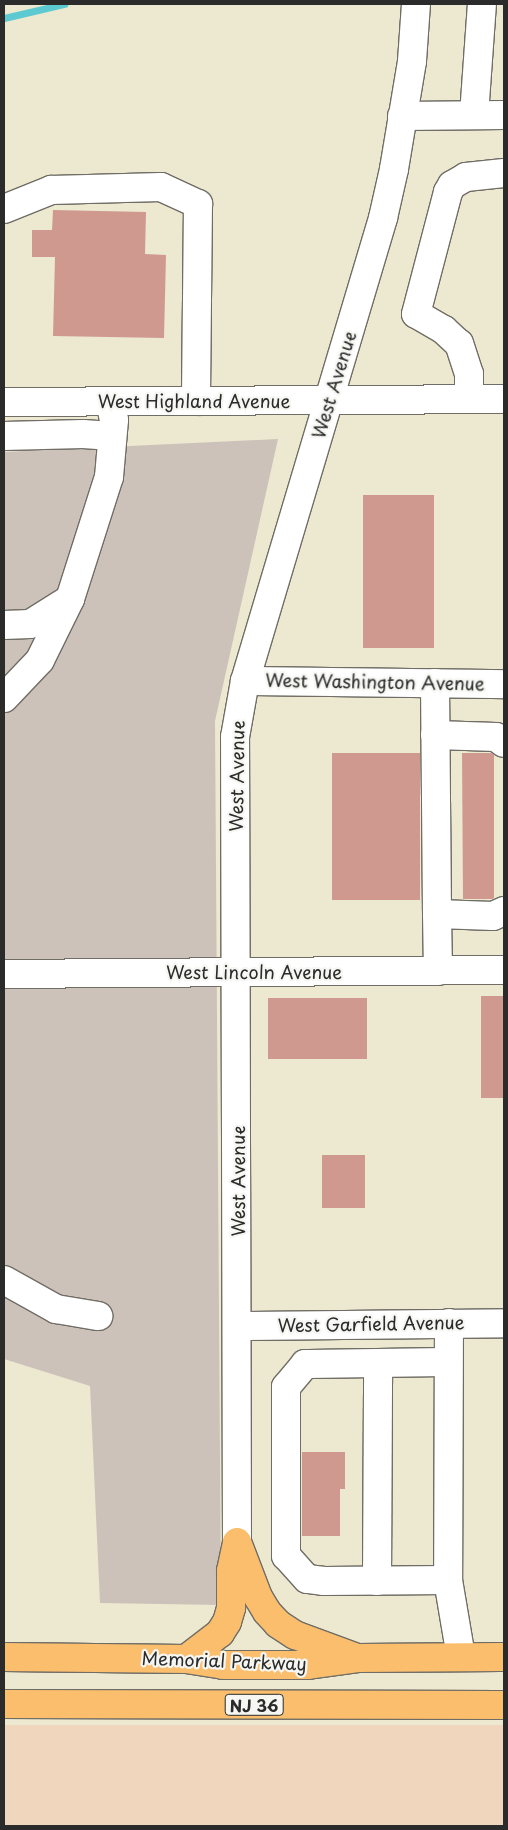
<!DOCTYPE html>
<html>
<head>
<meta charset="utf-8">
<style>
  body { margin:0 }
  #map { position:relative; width:508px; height:1830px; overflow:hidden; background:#ede8d0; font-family:"Playpen Sans",sans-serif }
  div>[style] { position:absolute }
  .built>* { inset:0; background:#efd6bc; transform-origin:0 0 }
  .industrial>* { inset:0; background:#cdc2b9 }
  .stream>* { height:7px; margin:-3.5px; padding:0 3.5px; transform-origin:3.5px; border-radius:3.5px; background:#5dcad1 }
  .building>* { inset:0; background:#cf9990; transform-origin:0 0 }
  .roads { filter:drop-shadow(1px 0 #6f6d65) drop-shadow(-1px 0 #6f6d65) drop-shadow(0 1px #6f6d65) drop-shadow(0 -1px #6f6d65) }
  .minor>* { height:28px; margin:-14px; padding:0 14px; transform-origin:14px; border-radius:14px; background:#fff }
  .highway>* { height:28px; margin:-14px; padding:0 14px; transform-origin:14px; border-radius:14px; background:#fabe6d }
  span { translate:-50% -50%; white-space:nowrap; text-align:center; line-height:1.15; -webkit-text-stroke:4.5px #f6f6f2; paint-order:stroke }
  .shield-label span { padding:1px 4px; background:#f6f6f2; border:1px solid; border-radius:4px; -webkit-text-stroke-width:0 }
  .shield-label { font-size:16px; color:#2b2b2b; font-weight:700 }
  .street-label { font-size:18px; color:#2b2b2b }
  .frame { position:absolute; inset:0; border:5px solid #2b2b2b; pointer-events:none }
</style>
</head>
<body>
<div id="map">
  <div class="built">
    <div style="left:4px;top:1725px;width:500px;height:101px"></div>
  </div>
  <div class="industrial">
    <div style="clip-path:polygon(278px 439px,215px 721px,221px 1605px,100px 1603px,90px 1386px,4px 1359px,4px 452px)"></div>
  </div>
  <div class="stream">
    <div style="left:4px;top:18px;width:62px;rotate:-13.1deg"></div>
  </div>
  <div class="building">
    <div style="clip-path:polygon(53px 210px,146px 212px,145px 254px,166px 255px,164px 338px,53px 336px,55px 257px,32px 257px,32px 230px,52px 230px)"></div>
    <div style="left:363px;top:495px;width:71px;height:153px"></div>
    <div style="left:332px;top:753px;width:88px;height:147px"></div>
    <div style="clip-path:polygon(462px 753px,491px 753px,494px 755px,494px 898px,492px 899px,463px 899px)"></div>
    <div style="left:481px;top:996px;width:23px;height:102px"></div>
    <div style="left:268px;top:998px;width:99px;height:61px"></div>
    <div style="left:365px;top:1155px;width:53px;height:43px;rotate:90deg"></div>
    <div style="clip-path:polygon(302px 1452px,345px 1452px,345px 1489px,340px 1489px,340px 1536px,302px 1536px)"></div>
  </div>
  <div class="roads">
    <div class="minor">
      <div style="left:474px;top:115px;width:111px;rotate:-85.9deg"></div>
      <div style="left:402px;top:116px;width:102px;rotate:-0.6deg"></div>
      <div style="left:4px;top:209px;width:51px;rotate:-22deg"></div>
      <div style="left:51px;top:190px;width:110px;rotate:-1.6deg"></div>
      <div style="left:161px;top:187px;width:41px;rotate:24.7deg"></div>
      <div style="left:198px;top:204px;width:197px;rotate:90.6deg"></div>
      <div style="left:469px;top:399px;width:25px;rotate:-90deg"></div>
      <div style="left:469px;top:374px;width:32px;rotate:-108deg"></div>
      <div style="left:459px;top:344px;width:21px;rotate:-137deg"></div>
      <div style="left:444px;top:330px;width:32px;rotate:-150deg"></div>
      <div style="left:416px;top:314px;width:126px;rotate:-75.3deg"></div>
      <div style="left:448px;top:192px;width:8px;rotate:-60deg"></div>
      <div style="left:452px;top:185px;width:16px;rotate:-30deg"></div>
      <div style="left:466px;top:177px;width:38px;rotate:-6deg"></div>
      <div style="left:4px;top:402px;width:500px;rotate:-0.34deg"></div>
      <div style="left:4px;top:436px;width:79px;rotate:-1.5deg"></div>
      <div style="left:83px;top:434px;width:29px;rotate:4deg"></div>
      <div style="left:4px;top:625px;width:26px;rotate:-2deg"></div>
      <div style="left:30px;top:624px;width:47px;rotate:-32deg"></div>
      <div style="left:70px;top:599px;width:128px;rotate:-72.3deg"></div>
      <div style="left:109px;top:477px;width:57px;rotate:-85deg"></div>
      <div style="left:114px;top:420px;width:19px;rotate:-102deg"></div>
      <div style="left:245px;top:681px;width:259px;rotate:0.7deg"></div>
      <div style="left:435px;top:683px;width:231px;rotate:89.5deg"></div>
      <div style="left:437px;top:914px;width:56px;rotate:2deg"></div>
      <div style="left:493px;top:916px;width:12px;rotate:-24deg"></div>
      <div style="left:4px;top:698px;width:52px;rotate:-46.5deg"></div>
      <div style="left:40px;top:660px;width:68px;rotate:-63.8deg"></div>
      <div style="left:435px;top:735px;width:61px;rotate:1.9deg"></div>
      <div style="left:496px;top:737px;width:10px;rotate:37deg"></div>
      <div style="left:437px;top:914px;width:57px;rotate:89deg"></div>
      <div style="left:4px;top:974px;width:500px;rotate:-0.46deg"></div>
      <div style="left:4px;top:1280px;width:60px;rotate:29.1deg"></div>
      <div style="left:56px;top:1309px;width:43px;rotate:9.5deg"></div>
      <div style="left:449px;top:1323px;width:257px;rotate:90.2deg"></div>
      <div style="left:448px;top:1580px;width:78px;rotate:80.4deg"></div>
      <div style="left:238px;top:1326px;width:266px;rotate:-0.6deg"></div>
      <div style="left:237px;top:1542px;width:805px;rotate:-90.14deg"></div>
      <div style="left:235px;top:737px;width:57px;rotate:-79.9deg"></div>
      <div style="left:245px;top:681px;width:483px;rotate:-73.4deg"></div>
      <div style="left:383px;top:218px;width:50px;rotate:-77.3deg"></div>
      <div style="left:394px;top:169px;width:109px;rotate:-80.5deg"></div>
      <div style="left:412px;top:61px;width:57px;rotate:-86deg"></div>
      <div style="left:448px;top:1580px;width:124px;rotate:179.5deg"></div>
      <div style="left:324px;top:1581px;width:17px;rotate:-173deg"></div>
      <div style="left:307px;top:1579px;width:31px;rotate:-132deg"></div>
      <div style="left:286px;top:1556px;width:169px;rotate:-90deg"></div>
      <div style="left:286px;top:1387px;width:30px;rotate:-50deg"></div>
      <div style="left:305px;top:1364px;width:143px;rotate:-0.8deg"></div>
      <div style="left:377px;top:1581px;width:218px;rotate:-89.7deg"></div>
    </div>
    <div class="highway">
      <div style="left:237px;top:1542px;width:59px;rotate:69.1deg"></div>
      <div style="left:258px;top:1597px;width:17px;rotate:59deg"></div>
      <div style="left:267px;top:1612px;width:16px;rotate:47deg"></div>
      <div style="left:278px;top:1624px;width:20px;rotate:33deg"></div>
      <div style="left:295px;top:1635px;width:63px;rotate:20.4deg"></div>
      <div style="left:4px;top:1657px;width:182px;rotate:0.6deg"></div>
      <div style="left:186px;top:1659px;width:37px;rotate:9deg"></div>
      <div style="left:223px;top:1665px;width:85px"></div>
      <div style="left:308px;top:1665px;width:50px;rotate:-8deg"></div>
      <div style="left:358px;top:1658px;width:146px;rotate:-0.4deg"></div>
      <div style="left:186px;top:1659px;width:43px;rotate:-37.4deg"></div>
      <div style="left:220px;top:1633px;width:13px;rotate:-58deg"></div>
      <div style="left:227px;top:1622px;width:15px;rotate:-74deg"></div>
      <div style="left:231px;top:1608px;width:37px;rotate:-90deg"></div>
      <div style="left:231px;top:1571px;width:29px;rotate:-78deg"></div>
      <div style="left:4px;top:1704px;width:500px;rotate:0.11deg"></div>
    </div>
  </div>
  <div class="shield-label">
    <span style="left:254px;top:1705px">NJ 36</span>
  </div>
  <div class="street-label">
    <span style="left:334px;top:385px;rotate:-73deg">West Avenue</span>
    <span style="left:194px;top:401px">West Highland Avenue</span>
    <span style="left:375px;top:682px;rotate:1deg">West Washington Avenue</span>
    <span style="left:237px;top:776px;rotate:-89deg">West Avenue</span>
    <span style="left:254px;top:972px">West Lincoln Avenue</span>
    <span style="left:238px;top:1181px;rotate:-90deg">West Avenue</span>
    <span style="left:371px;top:1324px;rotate:-1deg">West Garfield Avenue</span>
    <span style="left:224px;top:1661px;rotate:2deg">Memorial Parkway</span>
  </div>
  <div class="frame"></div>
</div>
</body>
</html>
